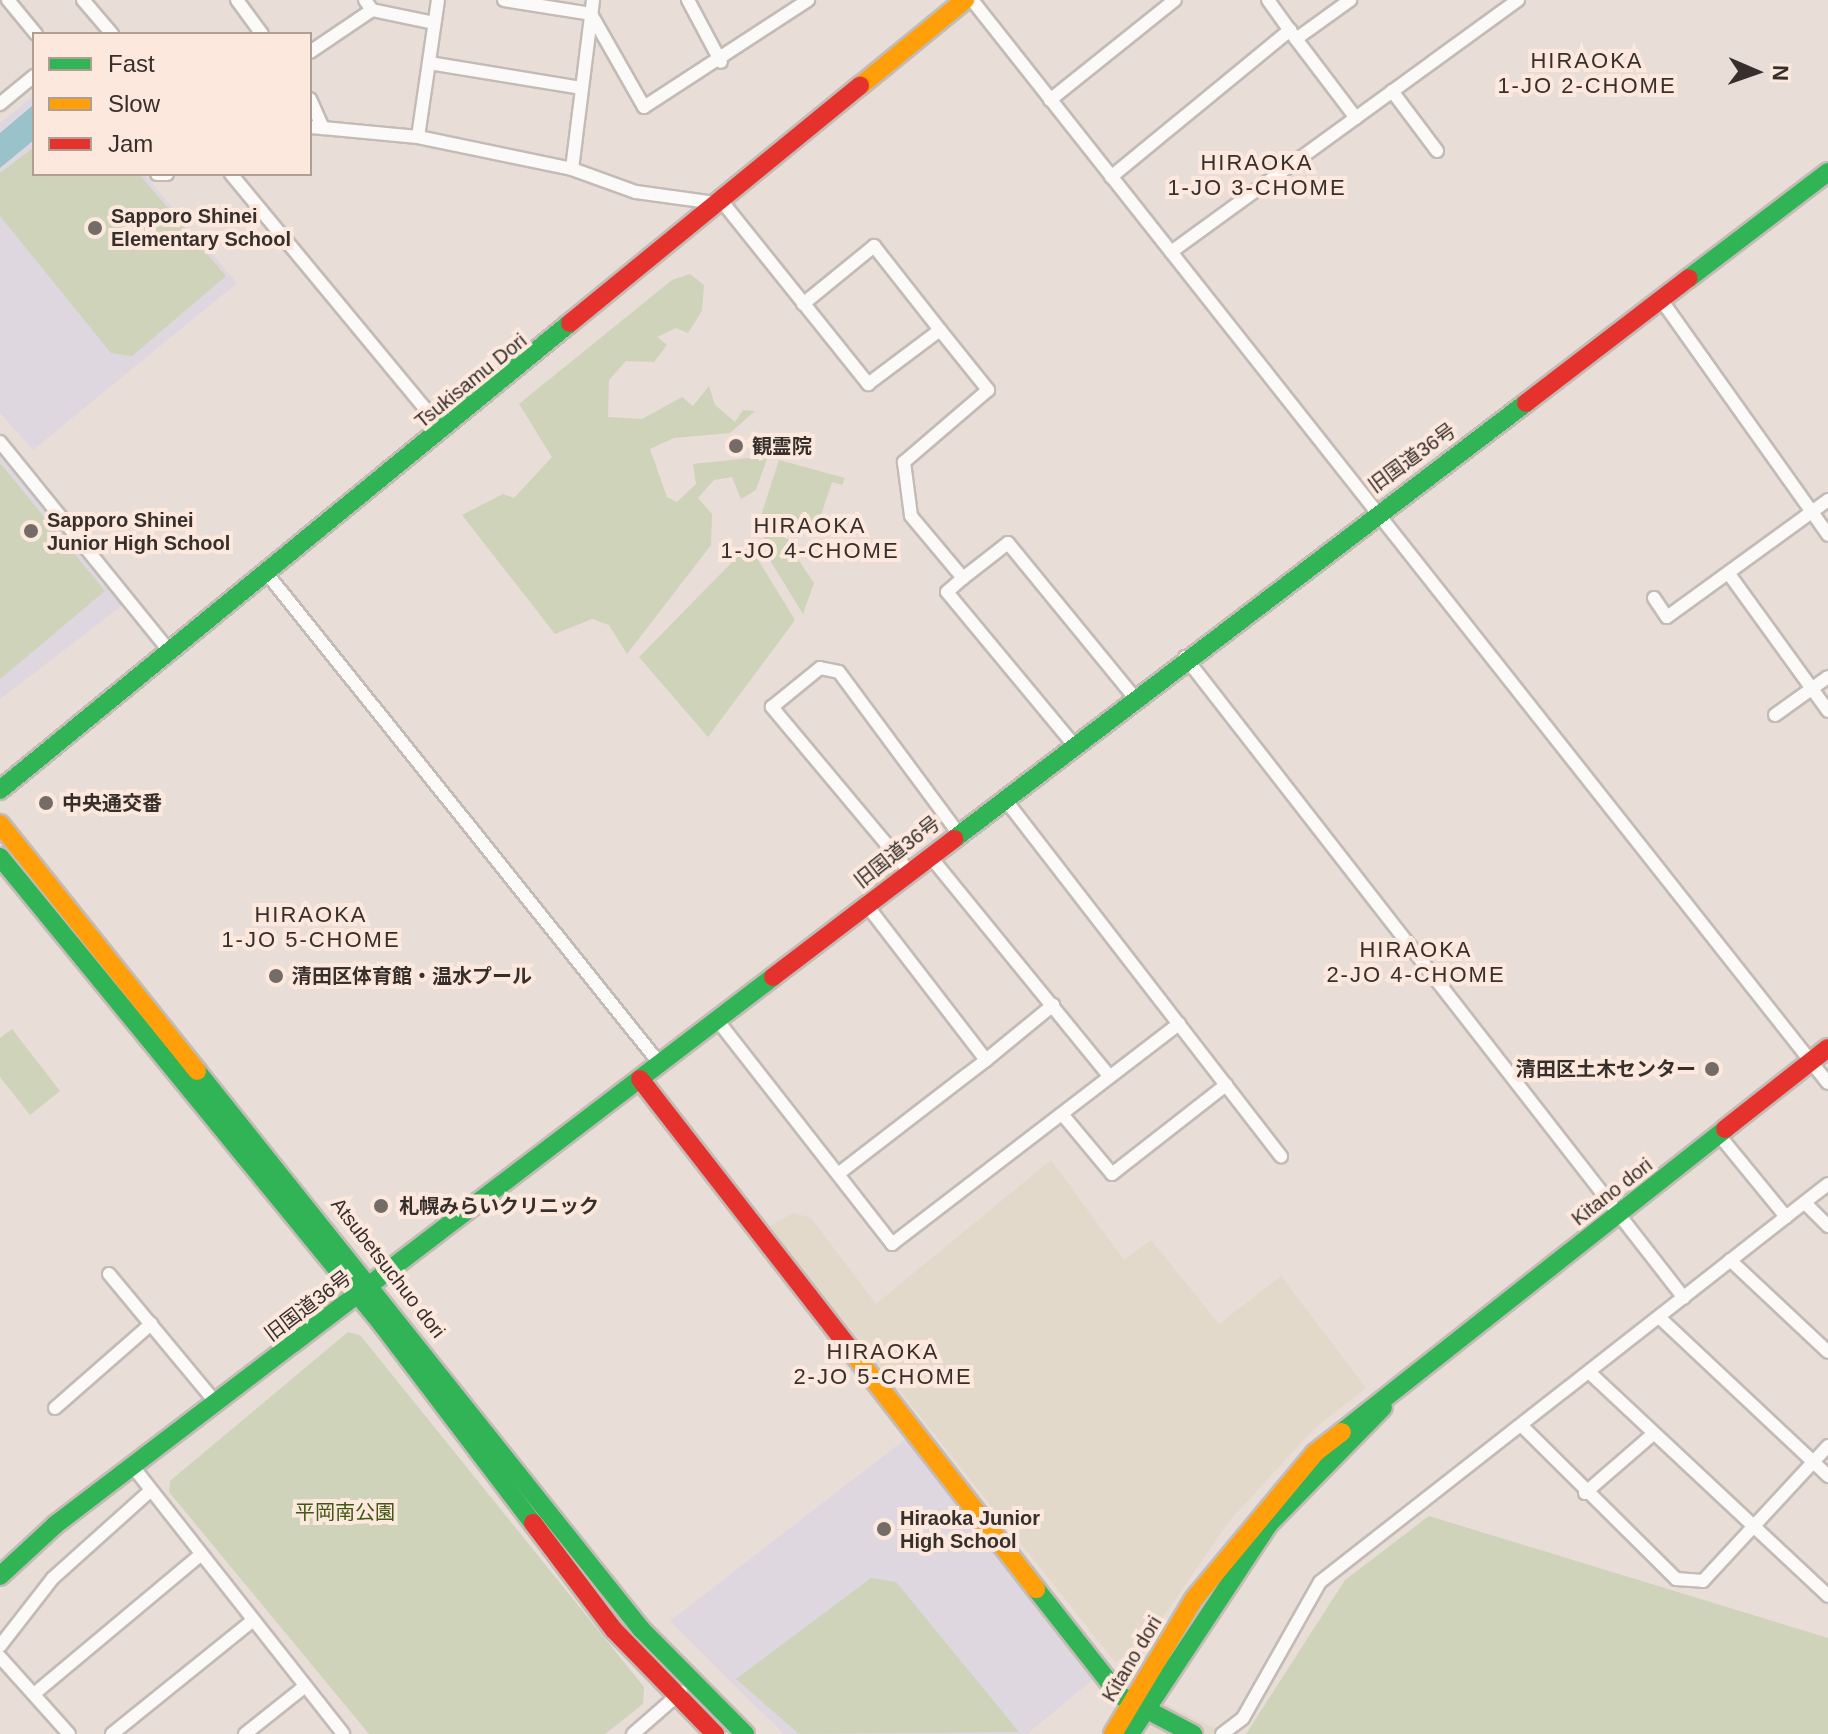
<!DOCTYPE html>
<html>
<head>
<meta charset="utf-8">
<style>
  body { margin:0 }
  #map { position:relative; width:1828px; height:1734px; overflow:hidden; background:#e8ddd7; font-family:Arial,"Noto Sans JP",sans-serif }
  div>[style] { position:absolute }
  .commercial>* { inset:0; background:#e2d9ca }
  .education>* { inset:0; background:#dfd7e0 }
  .green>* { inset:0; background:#ced3ba }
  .water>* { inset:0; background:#9ac2ca }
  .roads { filter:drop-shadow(2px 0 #c3bbb6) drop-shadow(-2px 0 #c3bbb6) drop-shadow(0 2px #c3bbb6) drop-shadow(0 -2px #c3bbb6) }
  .street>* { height:12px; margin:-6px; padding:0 6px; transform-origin:6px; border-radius:6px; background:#fcfaf9 }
  .fast>* { height:18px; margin:-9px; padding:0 9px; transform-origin:9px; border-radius:9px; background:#30b455 }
  .slow>* { height:18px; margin:-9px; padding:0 9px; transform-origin:9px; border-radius:9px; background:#ff9f0a }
  .jam>* { height:18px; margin:-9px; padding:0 9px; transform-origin:9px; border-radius:9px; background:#e5322d }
  .dots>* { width:22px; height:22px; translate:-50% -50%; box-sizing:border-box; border:4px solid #fde8dd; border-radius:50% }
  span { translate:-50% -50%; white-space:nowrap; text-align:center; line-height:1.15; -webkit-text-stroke:8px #fde8dd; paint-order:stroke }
  .poi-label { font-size:20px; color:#372f2b; font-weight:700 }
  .left { translate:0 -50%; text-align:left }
  .right { translate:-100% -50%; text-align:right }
  .street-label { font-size:20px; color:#372f2b }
  .park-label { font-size:20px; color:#405814 }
  .neighbourhood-label { font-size:22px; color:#372f2b; letter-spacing:2px }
  .legend { position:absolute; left:32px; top:32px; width:280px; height:144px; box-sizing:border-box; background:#fde8dd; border:2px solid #ae9e96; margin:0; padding:10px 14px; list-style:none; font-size:24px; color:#372f2b }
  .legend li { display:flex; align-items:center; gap:16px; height:40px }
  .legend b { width:40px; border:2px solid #ae9e96 }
  .north { position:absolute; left:1716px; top:32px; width:80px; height:80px; -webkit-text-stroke:6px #fde8dd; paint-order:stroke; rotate:92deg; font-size:22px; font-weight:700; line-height:32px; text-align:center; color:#372f2b }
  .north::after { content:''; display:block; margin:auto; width:28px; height:36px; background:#372f2b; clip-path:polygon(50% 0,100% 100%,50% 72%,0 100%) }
</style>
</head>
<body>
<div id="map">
  <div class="commercial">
    <div style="clip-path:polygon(1051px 1160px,1124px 1260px,1151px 1240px,1219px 1324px,1281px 1276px,1366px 1388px,1314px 1429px,1231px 1519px,1142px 1647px,1115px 1662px,769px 1226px,794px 1213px,811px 1218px,876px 1304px)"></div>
    <div style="clip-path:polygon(1164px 1703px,1226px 1734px,1146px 1734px)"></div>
  </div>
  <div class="education">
    <div style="clip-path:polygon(34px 95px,34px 174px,144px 174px,237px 283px,33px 450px,0 413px,0 123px)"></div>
    <div style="clip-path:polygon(0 456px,123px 605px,0 699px)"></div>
    <div style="clip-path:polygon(908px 1437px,1096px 1677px,1027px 1734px,784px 1734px,670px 1621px)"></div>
  </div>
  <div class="green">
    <div style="clip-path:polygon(34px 147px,34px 174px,139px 174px,226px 276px,132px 356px,111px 353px,0 216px,0 173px)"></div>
    <div style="clip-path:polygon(690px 274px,704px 285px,702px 311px,688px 333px,676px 328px,657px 337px,667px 345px,654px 362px,626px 361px,609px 380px,608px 417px,642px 419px,682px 397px,693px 406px,709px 386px,715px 405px,735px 422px,743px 410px,755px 411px,730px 433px,674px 438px,650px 449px,667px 497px,677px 502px,696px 484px,693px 464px,768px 456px,756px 490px,741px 499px,732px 477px,714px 480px,698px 498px,712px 514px,711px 545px,627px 654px,609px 625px,592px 619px,555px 634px,462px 515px,503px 494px,514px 498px,552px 457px,519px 404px,672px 280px)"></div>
    <div style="clip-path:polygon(779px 460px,845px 478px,842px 485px,832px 482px,818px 524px,796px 536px,759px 522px)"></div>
    <div style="clip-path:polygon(0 463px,105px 591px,0 679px)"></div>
    <div style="clip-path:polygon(761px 527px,794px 542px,791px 549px,814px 583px,803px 614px,771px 562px)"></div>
    <div style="clip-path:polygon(749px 545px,795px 620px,708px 737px,639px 657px)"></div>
    <div style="clip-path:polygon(12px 1029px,60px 1091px,30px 1115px,0 1077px,0 1038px)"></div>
    <div style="clip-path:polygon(348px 1332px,360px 1335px,644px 1687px,643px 1704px,605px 1734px,369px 1734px,169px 1492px,170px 1481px)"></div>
    <div style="clip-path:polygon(1429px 1516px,1828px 1638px,1828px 1734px,1246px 1734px,1345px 1580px)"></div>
    <div style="clip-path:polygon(871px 1578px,896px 1582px,1019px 1732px,799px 1734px,736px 1679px)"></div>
  </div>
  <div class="water">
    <div style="clip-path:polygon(32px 106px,34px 140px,0 168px,0 133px)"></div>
  </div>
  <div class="roads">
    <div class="street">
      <div style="left:8px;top:0;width:44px;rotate:50.5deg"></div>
      <div style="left:83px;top:0;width:45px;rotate:49.5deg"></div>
      <div style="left:237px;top:0;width:42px;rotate:53.7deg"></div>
      <div style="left:365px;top:0;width:12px;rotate:55deg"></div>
      <div style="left:372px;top:10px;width:63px;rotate:11.8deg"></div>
      <div style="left:504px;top:0;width:88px;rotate:9.1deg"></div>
      <div style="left:591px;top:14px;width:107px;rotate:60.3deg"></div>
      <div style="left:644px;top:107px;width:196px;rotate:-33.1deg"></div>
      <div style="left:688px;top:0;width:70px;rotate:62deg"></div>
      <div style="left:972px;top:0;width:1380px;rotate:51.68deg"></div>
      <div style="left:1268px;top:0;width:48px;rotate:54.3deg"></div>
      <div style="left:1296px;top:39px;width:67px;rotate:-35.8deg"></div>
      <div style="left:1296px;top:39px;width:99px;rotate:52.8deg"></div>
      <div style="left:310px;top:52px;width:75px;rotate:-34.1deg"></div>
      <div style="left:429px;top:63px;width:154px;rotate:9.3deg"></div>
      <div style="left:1392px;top:91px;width:75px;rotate:53.1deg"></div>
      <div style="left:310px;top:99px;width:32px;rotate:66deg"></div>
      <div style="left:323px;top:128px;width:13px;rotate:-176deg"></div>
      <div style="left:1050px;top:100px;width:160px;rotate:-38.7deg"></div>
      <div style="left:0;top:104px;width:44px;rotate:-39.5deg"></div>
      <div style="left:323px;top:128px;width:95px;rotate:5.4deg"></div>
      <div style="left:418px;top:137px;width:157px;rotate:11.7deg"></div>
      <div style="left:572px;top:169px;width:68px;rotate:19.8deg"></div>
      <div style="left:636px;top:192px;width:89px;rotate:7.8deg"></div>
      <div style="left:724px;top:204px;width:231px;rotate:51.3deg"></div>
      <div style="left:868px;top:384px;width:90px;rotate:-36.9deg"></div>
      <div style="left:940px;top:330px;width:77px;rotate:51.3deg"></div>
      <div style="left:988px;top:390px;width:111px;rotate:139.4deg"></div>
      <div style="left:904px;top:462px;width:54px;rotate:82.6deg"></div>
      <div style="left:911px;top:516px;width:81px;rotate:50deg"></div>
      <div style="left:963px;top:578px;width:21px;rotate:139deg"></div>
      <div style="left:947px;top:592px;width:197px;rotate:50.3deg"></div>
      <div style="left:418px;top:137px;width:138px;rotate:-81.7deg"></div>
      <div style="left:572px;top:169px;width:170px;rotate:-82.9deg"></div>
      <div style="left:157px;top:174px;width:10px"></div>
      <div style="left:231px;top:174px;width:332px;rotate:50.4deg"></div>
      <div style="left:1111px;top:177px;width:232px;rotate:-39.4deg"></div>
      <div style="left:1171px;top:252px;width:429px;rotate:-36deg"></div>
      <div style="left:1662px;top:301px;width:287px;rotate:54.6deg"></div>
      <div style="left:803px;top:304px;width:92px;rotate:-39.2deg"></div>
      <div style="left:874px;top:246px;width:107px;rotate:51.8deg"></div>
      <div style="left:0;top:442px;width:272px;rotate:51deg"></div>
      <div style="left:1729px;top:574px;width:169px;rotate:54.1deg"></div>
      <div style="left:268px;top:575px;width:627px;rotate:51.28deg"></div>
      <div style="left:963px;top:578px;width:57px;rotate:-37.9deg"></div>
      <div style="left:1008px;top:543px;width:199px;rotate:50.7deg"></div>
      <div style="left:1654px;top:598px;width:23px;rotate:56deg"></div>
      <div style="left:1667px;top:617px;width:199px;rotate:-36deg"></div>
      <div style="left:1185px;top:657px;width:812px;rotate:52.1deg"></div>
      <div style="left:1775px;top:715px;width:65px;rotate:-35.6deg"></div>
      <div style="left:1004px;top:798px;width:453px;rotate:52.3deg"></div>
      <div style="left:929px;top:855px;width:286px;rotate:50.8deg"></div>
      <div style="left:909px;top:871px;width:214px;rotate:-129.9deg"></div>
      <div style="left:772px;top:707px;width:62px;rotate:-39.1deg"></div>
      <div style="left:820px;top:668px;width:19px;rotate:12deg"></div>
      <div style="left:839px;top:672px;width:200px;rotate:53.5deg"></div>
      <div style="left:718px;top:1021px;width:283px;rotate:52deg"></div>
      <div style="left:892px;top:1244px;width:362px;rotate:-37.5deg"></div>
      <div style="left:986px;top:1060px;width:87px;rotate:-39.4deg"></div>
      <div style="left:1062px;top:1114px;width:78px;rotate:50.2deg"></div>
      <div style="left:1112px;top:1174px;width:145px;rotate:-38deg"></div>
      <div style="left:1719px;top:1135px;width:106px;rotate:50.7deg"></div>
      <div style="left:838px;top:1174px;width:187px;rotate:-37.6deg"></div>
      <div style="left:986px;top:1060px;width:197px;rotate:-127.6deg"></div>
      <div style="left:1805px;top:1203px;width:33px;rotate:45deg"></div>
      <div style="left:1730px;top:1260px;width:134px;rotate:43.2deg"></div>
      <div style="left:109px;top:1274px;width:169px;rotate:50.3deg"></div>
      <div style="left:1660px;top:1318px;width:231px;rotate:43.2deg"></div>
      <div style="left:1590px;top:1373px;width:326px;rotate:43.1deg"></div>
      <div style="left:55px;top:1408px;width:128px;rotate:-41.2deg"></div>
      <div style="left:1521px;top:1425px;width:218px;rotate:44.8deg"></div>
      <div style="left:1676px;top:1579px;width:27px;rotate:4deg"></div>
      <div style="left:1703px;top:1581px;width:184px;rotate:-47.2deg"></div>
      <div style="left:134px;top:1468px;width:338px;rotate:51.8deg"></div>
      <div style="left:1585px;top:1493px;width:89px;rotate:-40.9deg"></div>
      <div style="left:0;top:1646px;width:86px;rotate:-52.1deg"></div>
      <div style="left:53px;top:1578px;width:129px;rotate:-41.9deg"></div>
      <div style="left:0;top:1657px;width:103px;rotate:48.1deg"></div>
      <div style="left:34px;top:1694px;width:215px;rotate:-39.9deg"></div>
      <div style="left:112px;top:1734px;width:179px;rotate:-38.9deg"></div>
      <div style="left:245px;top:1734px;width:75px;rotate:-38.5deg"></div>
      <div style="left:633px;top:1734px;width:64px;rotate:-41.2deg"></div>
      <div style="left:1222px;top:1734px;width:26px;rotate:-37deg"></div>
      <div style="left:1243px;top:1718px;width:156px;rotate:-60.5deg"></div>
      <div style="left:1320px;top:1582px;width:645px;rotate:-38.08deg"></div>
    </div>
    <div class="fast">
      <div style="left:1689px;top:278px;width:175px;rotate:-37.3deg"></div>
      <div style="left:0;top:790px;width:737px;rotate:-39.33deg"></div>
      <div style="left:954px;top:839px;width:719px;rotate:-37.32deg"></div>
      <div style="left:0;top:857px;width:602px;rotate:50.73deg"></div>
      <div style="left:381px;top:1323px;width:251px;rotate:52.8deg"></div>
      <div style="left:197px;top:1071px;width:713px;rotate:51.49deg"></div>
      <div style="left:641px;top:1629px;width:148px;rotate:45.3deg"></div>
      <div style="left:1342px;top:1432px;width:488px;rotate:-38.3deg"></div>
      <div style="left:0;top:1576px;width:75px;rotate:-42.8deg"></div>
      <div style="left:55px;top:1525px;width:903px;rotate:-37.35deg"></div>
      <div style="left:1036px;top:1589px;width:135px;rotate:51.9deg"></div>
      <div style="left:1119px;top:1695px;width:84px;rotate:27.8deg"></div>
      <div style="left:1130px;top:1734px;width:252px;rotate:-56.5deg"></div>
      <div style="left:1269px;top:1524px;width:163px;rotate:-45.7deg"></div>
    </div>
    <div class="slow">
      <div style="left:860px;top:86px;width:136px;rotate:-39.3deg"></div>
      <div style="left:0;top:824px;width:316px;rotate:51.4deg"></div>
      <div style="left:853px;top:1353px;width:299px;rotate:52.2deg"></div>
      <div style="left:1113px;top:1734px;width:157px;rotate:-59deg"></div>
      <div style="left:1194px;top:1599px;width:190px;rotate:-50.3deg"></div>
      <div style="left:1315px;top:1453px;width:34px;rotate:-38deg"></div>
    </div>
    <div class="jam">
      <div style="left:570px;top:323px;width:375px;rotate:-39.3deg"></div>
      <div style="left:1526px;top:403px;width:205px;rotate:-37.5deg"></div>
      <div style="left:773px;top:977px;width:228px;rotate:-37.3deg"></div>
      <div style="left:640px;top:1079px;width:347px;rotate:52.1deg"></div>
      <div style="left:1725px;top:1129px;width:131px;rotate:-38.2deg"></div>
      <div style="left:533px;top:1523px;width:134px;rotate:52.9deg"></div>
      <div style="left:614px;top:1630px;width:145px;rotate:45.8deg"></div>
    </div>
  </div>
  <div class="dots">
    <div style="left:95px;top:228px;background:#756c67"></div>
    <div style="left:736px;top:446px;background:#756c67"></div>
    <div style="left:31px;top:531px;background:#756c67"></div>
    <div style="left:46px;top:803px;background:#756c67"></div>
    <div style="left:276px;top:976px;background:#756c67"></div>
    <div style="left:1712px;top:1069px;background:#756c67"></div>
    <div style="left:381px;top:1206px;background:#756c67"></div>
    <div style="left:884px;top:1529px;background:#756c67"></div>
  </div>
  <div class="poi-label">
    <span class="left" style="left:111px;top:228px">Sapporo Shinei<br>Elementary School</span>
    <span class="left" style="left:752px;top:446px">観霊院</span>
    <span class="left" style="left:47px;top:532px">Sapporo Shinei<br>Junior High School</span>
    <span class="left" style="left:62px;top:803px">中央通交番</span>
    <span class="left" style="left:292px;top:976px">清田区体育館・温水プール</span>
    <span class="right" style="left:1696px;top:1069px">清田区土木センター</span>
    <span class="left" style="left:399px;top:1206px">札幌みらいクリニック</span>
    <span class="left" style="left:900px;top:1530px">Hiraoka Junior<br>High School</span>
  </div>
  <div class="street-label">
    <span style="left:471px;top:381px;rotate:-39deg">Tsukisamu Dori</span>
    <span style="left:1412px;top:458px;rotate:-36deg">旧国道36号</span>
    <span style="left:897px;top:852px;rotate:-38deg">旧国道36号</span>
    <span style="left:1612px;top:1192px;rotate:-38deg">Kitano dori</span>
    <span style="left:388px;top:1268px;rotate:52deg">Atsubetsuchuo dori</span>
    <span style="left:308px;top:1306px;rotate:-37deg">旧国道36号</span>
    <span style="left:1132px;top:1659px;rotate:-59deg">Kitano dori</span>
  </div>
  <div class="park-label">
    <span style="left:345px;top:1512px">平岡南公園</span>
  </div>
  <div class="neighbourhood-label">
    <span style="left:1587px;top:73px">HIRAOKA<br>1-JO 2-CHOME</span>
    <span style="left:1257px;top:175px">HIRAOKA<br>1-JO 3-CHOME</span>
    <span style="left:810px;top:538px">HIRAOKA<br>1-JO 4-CHOME</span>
    <span style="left:311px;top:927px">HIRAOKA<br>1-JO 5-CHOME</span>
    <span style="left:1416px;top:962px">HIRAOKA<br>2-JO 4-CHOME</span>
    <span style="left:883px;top:1364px">HIRAOKA<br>2-JO 5-CHOME</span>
  </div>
  <ul class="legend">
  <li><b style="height:10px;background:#30b455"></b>Fast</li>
  <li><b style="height:10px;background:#ff9f0a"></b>Slow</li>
  <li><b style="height:10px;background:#e5322d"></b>Jam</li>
  </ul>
  <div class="north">N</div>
</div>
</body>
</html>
